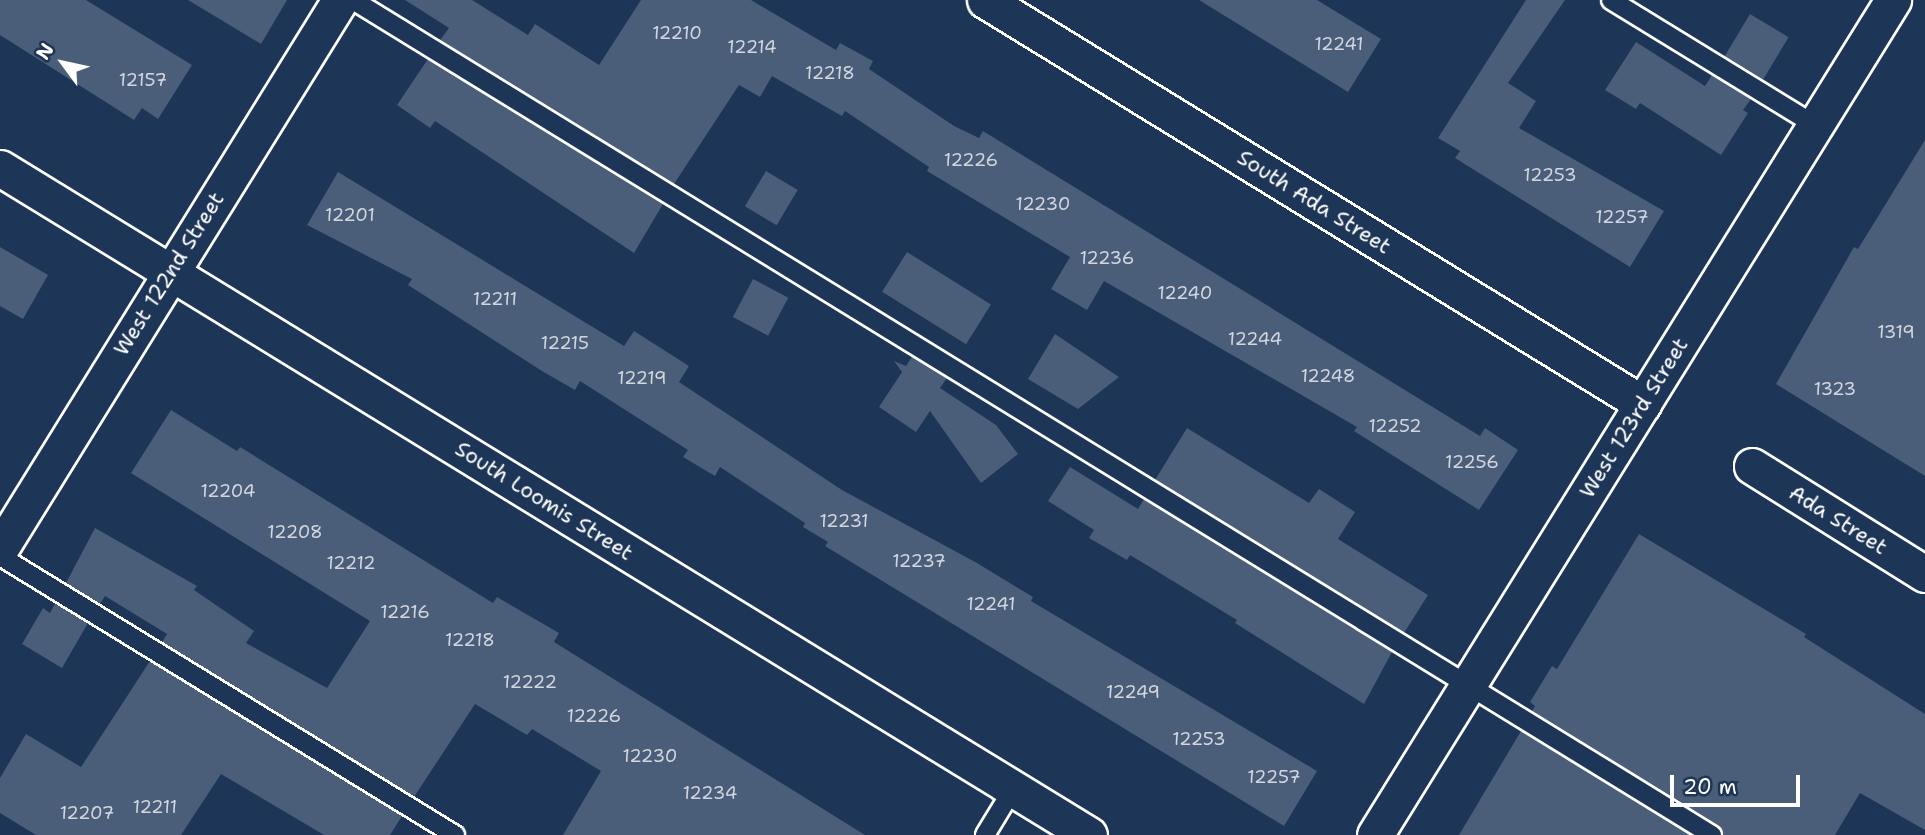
<!DOCTYPE html>
<html>
<head>
<meta charset="utf-8">
<style>
  body { margin:0 }
  #map { position:relative; width:1925px; height:835px; overflow:hidden; background:#1d3557; font-family:"Shantell Sans",sans-serif }
  div>[style] { position:absolute }
  .building>* { inset:0; background:#4a5d79; transform-origin:0 0 }
  .roads { filter:drop-shadow(2px 0 #fff) drop-shadow(-2px 0 #fff) drop-shadow(0 2px #fff) drop-shadow(0 -2px #fff) }
  .service>* { height:18px; margin:-9px; padding:0 9px; transform-origin:9px; border-radius:9px; background:#1d3557 }
  .minor>* { height:35px; margin:-17.5px; padding:0 17.5px; transform-origin:17.5px; border-radius:17.5px; background:#1d3557 }
  span { translate:-50% -50%; white-space:nowrap; text-align:center; line-height:1.15; -webkit-text-stroke:5px #1d3557; paint-order:stroke }
  .number-label { font-size:18px; color:#d2d6de }
  .number-label span { -webkit-text-stroke-width:0 }
  .street-label { font-size:21px; color:#fff }
  .north { position:absolute; left:28px; top:28px; width:70px; height:70px; -webkit-text-stroke:5px #1d3557; paint-order:stroke; rotate:303deg; font-size:19px; font-weight:700; line-height:28px; text-align:center; color:#fff }
  .north::after { content:''; display:block; margin:auto; width:24px; height:32px; background:#fff; clip-path:polygon(50% 0,100% 100%,50% 72%,0 100%) }
  .scale { position:absolute; left:1670px; top:775px; width:130px; height:32px; box-sizing:border-box; border:4px solid #fff; border-top:0; padding-left:9px; font-size:21px; line-height:24px; white-space:nowrap; color:#fff; -webkit-text-stroke:5px #1d3557; paint-order:stroke }
</style>
</head>
<body>
<div id="map">
  <div class="building">
    <div style="clip-path:polygon(0 0,86px 0,192px 65px,158px 119px,142px 108px,134px 120px,0 35px)"></div>
    <div style="clip-path:polygon(188px 0,287px 0,261px 44px)"></div>
    <div style="clip-path:polygon(405px 0,472px 0,528px 35px,535px 24px,599px 65px,641px 0,751px 0,836px 50px,840px 43px,873px 61px,869px 69px,954px 126px,979px 138px,983px 131px,1480px 436px,1485px 428px,1518px 450px,1479px 510px,1354px 431px,1357px 427px,1104px 281px,1087px 310px,1051px 289px,1070px 257px,927px 171px,929px 167px,845px 111px,842px 116px,772px 76px,760px 97px,739px 85px,674px 184px,440px 40px,449px 28px)"></div>
    <div style="clip-path:polygon(1199px 0,1317px 0,1381px 39px,1348px 92px)"></div>
    <div style="clip-path:polygon(1526px 0,1565px 0,1508px 83px,1536px 101px,1519px 128px,1664px 211px,1630px 267px,1455px 158px,1460px 151px,1438px 138px)"></div>
    <div style="left:1750px;top:14px;width:45px;height:49px;rotate:31deg"></div>
    <div style="clip-path:polygon(1636px 42px,1705px 86px,1712px 75px,1751px 99px,1743px 110px,1748px 113px,1721px 155px,1640px 103px,1636px 109px,1605px 90px)"></div>
    <div style="clip-path:polygon(428px 59px,663px 204px,634px 253px,435px 121px,430px 128px,397px 105px)"></div>
    <div style="clip-path:polygon(1925px 140px,1925px 476px,1776px 384px,1854px 247px,1858px 249px)"></div>
    <div style="left:766px;top:171px;width:37px;height:41px;rotate:31deg"></div>
    <div style="clip-path:polygon(338px 172px,624px 346px,634px 331px,689px 366px,679px 382px,842px 490px,977px 563px,1033px 597px,1031px 601px,1317px 771px,1284px 826px,825px 546px,828px 542px,803px 527px,805px 523px,720px 467px,715px 476px,683px 457px,688px 450px,580px 381px,575px 390px,542px 371px,408px 285px,412px 279px,307px 225px)"></div>
    <div style="clip-path:polygon(0 247px,48px 275px,23px 319px,0 306px)"></div>
    <div style="left:907px;top:252px;width:99px;height:47px;rotate:32deg"></div>
    <div style="left:753px;top:279px;width:40px;height:43px;rotate:28deg"></div>
    <div style="clip-path:polygon(1055px 334px,1119px 377px,1078px 409px,1028px 379px)"></div>
    <div style="clip-path:polygon(912px 357px,947px 378px,940px 388px,996px 425px,1018px 454px,981px 483px,930px 411px,916px 432px,879px 407px,902px 372px,894px 361px,906px 366px)"></div>
    <div style="clip-path:polygon(171px 410px,237px 451px,240px 447px,493px 603px,497px 597px,559px 633px,554px 642px,865px 835px,563px 835px,601px 771px,532px 729px,527px 735px,475px 704px,414px 797px,162px 642px,167px 634px,105px 596px,100px 604px,66px 583px,95px 528px,197px 586px,194px 590px,254px 631px,246px 643px,327px 688px,370px 621px,131px 473px)"></div>
    <div style="clip-path:polygon(1187px 428px,1309px 503px,1319px 489px,1355px 512px,1338px 539px,1428px 595px,1404px 633px,1155px 480px)"></div>
    <div style="clip-path:polygon(1070px 467px,1138px 509px,1144px 499px,1392px 652px,1364px 704px,1235px 623px,1237px 620px,1130px 555px,1127px 560px,1089px 538px,1094px 530px,1048px 501px)"></div>
    <div style="clip-path:polygon(1639px 534px,1806px 634px,1804px 637px,1925px 714px,1925px 830px,1860px 793px,1835px 835px,1723px 835px,1718px 825px,1532px 711px,1535px 706px,1530px 702px,1552px 666px,1557px 669px)"></div>
    <div style="clip-path:polygon(55px 603px,88px 623px,62px 668px,22px 644px,43px 608px,50px 613px)"></div>
    <div style="clip-path:polygon(150px 661px,402px 816px,390px 835px,324px 835px,221px 774px,181px 835px,36px 835px,0 813px,0 778px,26px 734px,81px 767px)"></div>
    <div style="clip-path:polygon(1521px 731px,1690px 835px,1459px 835px)"></div>
  </div>
  <div class="roads">
    <div class="service">
      <div style="left:353px;top:0;width:1595px;rotate:31.57deg"></div>
      <div style="left:1611px;top:0;width:239px;rotate:31.5deg"></div>
      <div style="left:0;top:556px;width:534px;rotate:31.52deg"></div>
      <div style="left:985px;top:835px;width:54px;rotate:-58.7deg"></div>
    </div>
    <div class="minor">
      <div style="left:985px;top:0;width:772px;rotate:31.55deg"></div>
      <div style="left:0;top:168px;width:1277px;rotate:31.49deg"></div>
      <div style="left:1752px;top:466px;width:204px;rotate:32deg"></div>
      <div style="left:0;top:549px;width:646px;rotate:-58.23deg"></div>
      <div style="left:1375px;top:835px;width:983px;rotate:-58.19deg"></div>
    </div>
  </div>
  <div class="number-label">
    <span style="left:677px;top:33px">12210</span>
    <span style="left:1339px;top:44px">12241</span>
    <span style="left:752px;top:47px">12214</span>
    <span style="left:830px;top:73px">12218</span>
    <span style="left:143px;top:80px">12157</span>
    <span style="left:971px;top:160px">12226</span>
    <span style="left:1550px;top:175px">12253</span>
    <span style="left:1043px;top:204px">12230</span>
    <span style="left:350px;top:215px">12201</span>
    <span style="left:1622px;top:217px">12257</span>
    <span style="left:1107px;top:258px">12236</span>
    <span style="left:1185px;top:293px">12240</span>
    <span style="left:495px;top:299px">12211</span>
    <span style="left:1896px;top:332px">1319</span>
    <span style="left:1255px;top:339px">12244</span>
    <span style="left:565px;top:343px">12215</span>
    <span style="left:1328px;top:376px">12248</span>
    <span style="left:642px;top:378px">12219</span>
    <span style="left:1835px;top:389px">1323</span>
    <span style="left:1395px;top:426px">12252</span>
    <span style="left:1472px;top:462px">12256</span>
    <span style="left:228px;top:491px">12204</span>
    <span style="left:844px;top:521px">12231</span>
    <span style="left:295px;top:532px">12208</span>
    <span style="left:919px;top:561px">12237</span>
    <span style="left:351px;top:563px">12212</span>
    <span style="left:991px;top:604px">12241</span>
    <span style="left:405px;top:612px">12216</span>
    <span style="left:470px;top:640px">12218</span>
    <span style="left:530px;top:682px">12222</span>
    <span style="left:1133px;top:692px">12249</span>
    <span style="left:594px;top:716px">12226</span>
    <span style="left:1199px;top:739px">12253</span>
    <span style="left:650px;top:756px">12230</span>
    <span style="left:1274px;top:777px">12257</span>
    <span style="left:710px;top:793px">12234</span>
    <span style="left:155px;top:807px">12211</span>
    <span style="left:87px;top:813px">12207</span>
  </div>
  <div class="street-label">
    <span style="left:1314px;top:202px;rotate:32deg">South Ada Street</span>
    <span style="left:169px;top:274px;rotate:-58deg">West 122nd Street</span>
    <span style="left:1634px;top:418px;rotate:-58deg">West 123rd Street</span>
    <span style="left:544px;top:501px;rotate:32deg">South Loomis Street</span>
    <span style="left:1838px;top:520px;rotate:32deg">Ada Street</span>
  </div>
  <div class="north">N</div>
  <div class="scale">20 m</div>
</div>
</body>
</html>
